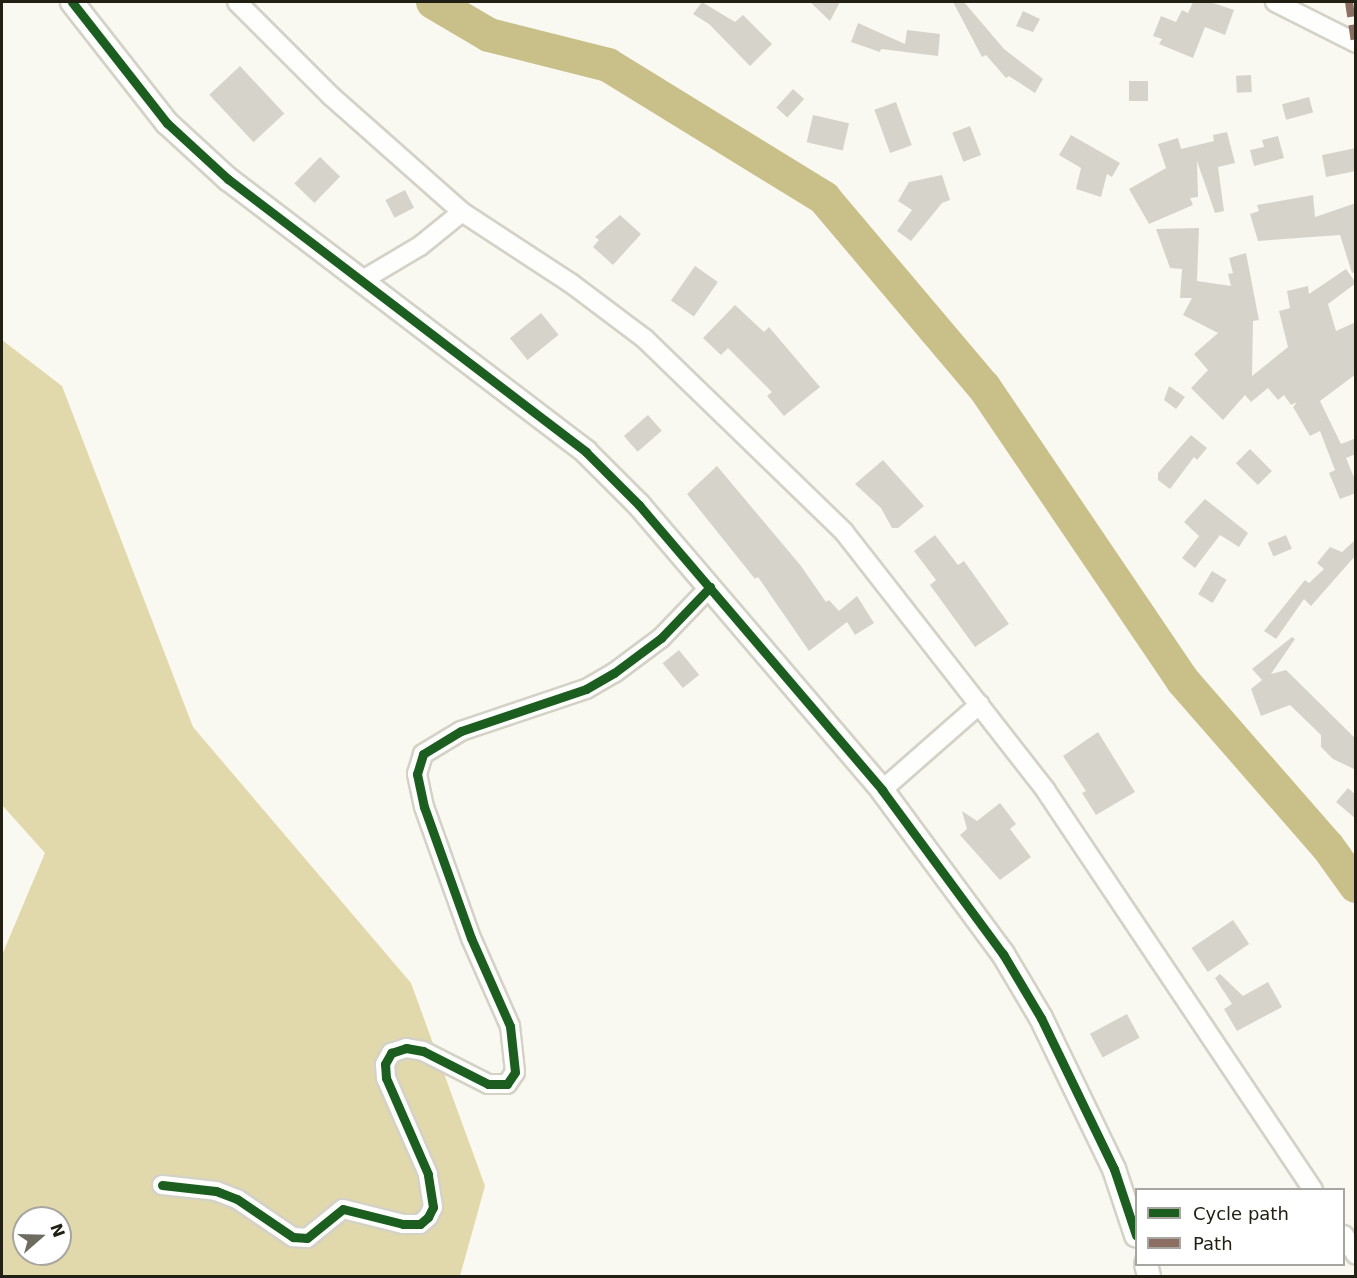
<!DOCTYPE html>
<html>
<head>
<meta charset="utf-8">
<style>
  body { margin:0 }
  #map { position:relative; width:1357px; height:1278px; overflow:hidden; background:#faf9f1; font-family:"DejaVu Sans",sans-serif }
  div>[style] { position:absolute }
  .forest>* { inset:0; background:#e1d9ac }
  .river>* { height:34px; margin:-17px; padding:0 17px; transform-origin:17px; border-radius:17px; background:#c8bf89 }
  .building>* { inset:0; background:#d6d4ca; transform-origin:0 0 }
  .roads { filter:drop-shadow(2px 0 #d4d2c7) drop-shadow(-2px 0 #d4d2c7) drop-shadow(0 2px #d4d2c7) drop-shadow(0 -2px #d4d2c7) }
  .minor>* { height:18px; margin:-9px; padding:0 9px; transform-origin:9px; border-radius:9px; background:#fefefd }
  .tertiary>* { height:22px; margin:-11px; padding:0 11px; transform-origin:11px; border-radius:11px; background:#fefefd }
  .quiet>* { height:8px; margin-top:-4px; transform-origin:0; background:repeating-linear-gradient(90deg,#8d6e63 0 15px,transparent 0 23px) }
  .cycleway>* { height:9px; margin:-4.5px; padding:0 4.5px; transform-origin:4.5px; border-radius:4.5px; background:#1b5e20 }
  span { translate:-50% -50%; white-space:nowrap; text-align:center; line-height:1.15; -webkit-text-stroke:5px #fff; paint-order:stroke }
  .frame { position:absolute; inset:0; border:3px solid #222012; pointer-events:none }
  .legend { position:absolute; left:1135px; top:1188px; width:210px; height:78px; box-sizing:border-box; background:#fff; border:2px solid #a7a6a0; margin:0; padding:8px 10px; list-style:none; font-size:18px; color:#222012 }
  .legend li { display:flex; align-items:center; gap:12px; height:30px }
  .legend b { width:30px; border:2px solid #a7a6a0 }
  .north { position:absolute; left:12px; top:1206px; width:60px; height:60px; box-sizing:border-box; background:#fff; border:2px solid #a7a6a0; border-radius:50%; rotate:70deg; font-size:16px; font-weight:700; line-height:24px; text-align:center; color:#222012 }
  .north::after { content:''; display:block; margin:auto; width:21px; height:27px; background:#6e6c60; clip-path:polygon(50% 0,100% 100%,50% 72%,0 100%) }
</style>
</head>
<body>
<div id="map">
  <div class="forest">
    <div style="clip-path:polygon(evenodd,2px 340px,62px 386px,193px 727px,411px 983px,485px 1186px,460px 1276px,2px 1276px,2px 955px,45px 853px,2px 805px,2px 340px,24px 1218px,60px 1218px,60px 1254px,24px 1254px,24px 1218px)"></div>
  </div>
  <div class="river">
    <div style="left:433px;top:2px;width:65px;rotate:30.5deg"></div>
    <div style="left:489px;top:35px;width:123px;rotate:14.1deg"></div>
    <div style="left:608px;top:65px;width:254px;rotate:31.6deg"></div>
    <div style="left:824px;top:198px;width:248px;rotate:49.8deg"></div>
    <div style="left:984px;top:387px;width:355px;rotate:55.9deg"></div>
    <div style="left:1183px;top:681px;width:220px;rotate:48.9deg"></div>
    <div style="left:1328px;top:847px;width:48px;rotate:54.3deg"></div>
  </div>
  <div class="building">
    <div style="clip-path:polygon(702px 2px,735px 22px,743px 15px,772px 44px,750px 66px,709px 24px,693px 14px)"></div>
    <div style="clip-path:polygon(810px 2px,840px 2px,830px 21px)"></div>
    <div style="clip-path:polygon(953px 2px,964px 2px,1004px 49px,1043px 79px,1035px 93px,1009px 76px,1006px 78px,986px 55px,982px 57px)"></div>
    <div style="clip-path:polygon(1193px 2px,1210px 2px,1234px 10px,1225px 35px,1205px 27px,1193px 58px,1159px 44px,1162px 39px,1153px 36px,1161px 16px,1176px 22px,1182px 10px,1188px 13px)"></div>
    <div style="clip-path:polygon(1023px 11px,1040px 19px,1033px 32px,1016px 26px)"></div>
    <div style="clip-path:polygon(858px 23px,905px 44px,907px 30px,940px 34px,938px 56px,881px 49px,880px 52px,851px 42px)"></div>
    <div style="left:240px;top:66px;width:65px;height:42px;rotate:47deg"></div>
    <div style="left:1251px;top:75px;width:17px;height:15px;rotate:87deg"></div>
    <div style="left:1148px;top:81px;width:20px;height:19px;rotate:90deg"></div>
    <div style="left:793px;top:89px;width:15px;height:25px;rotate:42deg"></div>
    <div style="left:1309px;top:97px;width:16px;height:28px;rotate:75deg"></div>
    <div style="left:896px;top:102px;width:46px;height:23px;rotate:70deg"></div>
    <div style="left:813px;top:115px;width:37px;height:28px;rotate:13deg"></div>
    <div style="left:970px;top:126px;width:31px;height:19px;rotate:69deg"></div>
    <div style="clip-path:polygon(1227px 132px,1235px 163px,1218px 167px,1224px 211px,1215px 213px,1197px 161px,1198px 197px,1190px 198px,1193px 205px,1149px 224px,1129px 189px,1166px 168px,1158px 144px,1178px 138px,1181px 149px,1214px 141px,1213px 135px)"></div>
    <div style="clip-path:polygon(1071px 135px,1120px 163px,1112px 177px,1107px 174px,1101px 197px,1076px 189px,1081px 168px,1059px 155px)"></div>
    <div style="clip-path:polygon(1278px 136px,1284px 158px,1254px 166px,1250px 150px,1264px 147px,1262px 140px)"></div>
    <div style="clip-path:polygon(1356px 148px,1356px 171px,1326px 177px,1322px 155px)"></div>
    <div style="left:320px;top:157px;width:28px;height:37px;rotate:44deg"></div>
    <div style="clip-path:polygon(942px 175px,950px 200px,942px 203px,911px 241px,897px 231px,912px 210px,898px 201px,909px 182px)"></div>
    <div style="left:405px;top:190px;width:20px;height:22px;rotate:63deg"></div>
    <div style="clip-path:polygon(1313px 195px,1315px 217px,1356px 203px,1356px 272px,1352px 273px,1340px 235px,1258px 241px,1250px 214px,1259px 211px,1257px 205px)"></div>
    <div style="clip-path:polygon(620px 215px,641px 234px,613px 265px,593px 247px,599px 240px,595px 237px)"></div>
    <div style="clip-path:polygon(1199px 228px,1197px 281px,1231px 286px,1228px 274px,1233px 273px,1229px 258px,1246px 253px,1259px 320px,1253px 321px,1252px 376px,1288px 347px,1279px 311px,1290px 308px,1287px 291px,1308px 286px,1309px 294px,1346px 269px,1356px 283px,1328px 304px,1336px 331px,1356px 322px,1356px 374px,1320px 401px,1341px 444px,1356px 438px,1356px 454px,1346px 458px,1356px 482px,1356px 493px,1340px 499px,1329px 473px,1335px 470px,1320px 431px,1310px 436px,1293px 407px,1297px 402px,1291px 405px,1284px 395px,1278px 400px,1268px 388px,1251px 402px,1245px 395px,1223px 420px,1191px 388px,1208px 370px,1194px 354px,1218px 333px,1183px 315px,1192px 298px,1180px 298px,1182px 269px,1170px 268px,1156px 229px)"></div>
    <div style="left:695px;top:266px;width:28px;height:42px;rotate:35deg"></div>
    <div style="clip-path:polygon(735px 305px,764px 332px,769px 327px,820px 387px,784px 416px,767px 396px,772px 392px,728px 348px,721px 355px,703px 338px)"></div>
    <div style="left:541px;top:313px;width:28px;height:40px;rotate:51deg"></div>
    <div style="clip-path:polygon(1169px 386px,1185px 397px,1176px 409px,1164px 400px)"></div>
    <div style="left:648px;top:415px;width:21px;height:32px;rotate:49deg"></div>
    <div style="clip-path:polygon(1191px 435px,1207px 448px,1197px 460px,1194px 457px,1170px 489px,1158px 480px,1158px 473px)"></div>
    <div style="left:1250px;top:449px;width:31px;height:20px;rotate:45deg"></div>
    <div style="clip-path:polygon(883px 460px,924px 506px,898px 528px,892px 528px,881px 508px,855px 484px)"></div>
    <div style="clip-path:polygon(717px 466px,801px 566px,826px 602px,829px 600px,839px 611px,857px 596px,874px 623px,855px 635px,847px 622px,809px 651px,758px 577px,755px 579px,687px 494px)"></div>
    <div style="clip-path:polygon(1205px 499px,1248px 533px,1239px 547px,1220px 535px,1195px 568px,1182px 558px,1199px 536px,1184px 522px)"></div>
    <div style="clip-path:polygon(935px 535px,958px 565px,964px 561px,1009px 624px,975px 647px,930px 585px,936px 580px,914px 551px)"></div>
    <div style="left:1286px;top:535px;width:15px;height:20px;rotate:67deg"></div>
    <div style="clip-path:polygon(1355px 540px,1356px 555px,1311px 606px,1304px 599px,1276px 639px,1264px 631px,1305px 580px,1309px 583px,1324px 569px,1317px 563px,1330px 547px,1342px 552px)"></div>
    <div style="left:1212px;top:571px;width:17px;height:27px;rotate:31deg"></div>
    <div style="clip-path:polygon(1292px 637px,1295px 639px,1271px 674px,1286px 670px,1356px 739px,1356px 770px,1333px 759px,1321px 747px,1321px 735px,1290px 705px,1261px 716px,1251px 689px,1262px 680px,1252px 669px)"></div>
    <div style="left:679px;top:650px;width:32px;height:21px;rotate:51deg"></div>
    <div style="clip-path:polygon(1098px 732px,1135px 792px,1096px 815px,1082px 793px,1086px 791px,1063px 756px)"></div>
    <div style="clip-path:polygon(1348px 788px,1356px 795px,1356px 819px,1336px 802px)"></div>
    <div style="clip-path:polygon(1000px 803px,1016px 824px,1010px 829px,1031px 857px,1000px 880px,960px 835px,967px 829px,962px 811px,977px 821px)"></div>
    <div style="left:1233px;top:920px;width:29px;height:50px;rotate:56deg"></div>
    <div style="clip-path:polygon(1220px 974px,1243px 996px,1268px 982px,1282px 1007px,1237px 1031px,1224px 1009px,1232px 1004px,1215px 978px)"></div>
    <div style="left:1127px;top:1014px;width:27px;height:42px;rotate:62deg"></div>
  </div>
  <div class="roads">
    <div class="minor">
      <div style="left:237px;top:2px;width:133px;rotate:45deg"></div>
      <div style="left:331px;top:96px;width:175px;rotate:41.5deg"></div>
      <div style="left:462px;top:212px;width:131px;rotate:33.2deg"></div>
      <div style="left:572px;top:284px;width:91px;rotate:37deg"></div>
      <div style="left:645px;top:339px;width:277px;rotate:44.1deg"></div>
      <div style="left:844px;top:532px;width:328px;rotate:52deg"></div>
      <div style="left:1046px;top:791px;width:480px;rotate:56.2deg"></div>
      <div style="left:1275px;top:2px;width:91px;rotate:26.8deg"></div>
      <div style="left:361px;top:281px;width:69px;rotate:-30.7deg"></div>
      <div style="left:420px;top:246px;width:54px;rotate:-39deg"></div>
      <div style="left:882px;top:790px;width:130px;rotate:-41.3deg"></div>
      <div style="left:162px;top:1185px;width:54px;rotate:6.3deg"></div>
      <div style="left:216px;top:1191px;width:22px;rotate:21deg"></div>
      <div style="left:237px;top:1199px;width:68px;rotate:34.2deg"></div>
      <div style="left:293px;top:1237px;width:14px;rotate:4deg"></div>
      <div style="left:307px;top:1238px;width:46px;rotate:-38.9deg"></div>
      <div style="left:343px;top:1209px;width:62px;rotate:14deg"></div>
      <div style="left:403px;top:1224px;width:17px"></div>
      <div style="left:420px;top:1224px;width:11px;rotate:-41deg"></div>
      <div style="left:428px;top:1217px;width:11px;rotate:-63deg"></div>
      <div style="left:433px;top:1207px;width:33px;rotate:-99deg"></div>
      <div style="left:428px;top:1174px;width:105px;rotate:-113.6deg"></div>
      <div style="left:386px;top:1078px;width:14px;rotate:-94deg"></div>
      <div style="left:385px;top:1064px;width:13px;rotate:-61deg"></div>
      <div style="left:391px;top:1053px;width:16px;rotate:-18deg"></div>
      <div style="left:406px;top:1048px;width:17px;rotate:10deg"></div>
      <div style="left:423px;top:1051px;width:73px;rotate:26.9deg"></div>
      <div style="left:488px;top:1084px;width:19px"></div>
      <div style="left:507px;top:1084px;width:14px;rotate:-56deg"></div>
      <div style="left:515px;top:1072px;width:46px;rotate:-96.2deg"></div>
      <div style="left:510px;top:1026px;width:96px;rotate:-113.9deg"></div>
      <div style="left:471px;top:938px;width:139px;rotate:-109.7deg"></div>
      <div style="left:424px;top:807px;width:34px;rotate:-102deg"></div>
      <div style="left:417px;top:774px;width:21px;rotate:-73deg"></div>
      <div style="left:423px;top:754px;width:44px;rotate:-31.2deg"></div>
      <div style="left:461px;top:731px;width:132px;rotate:-18.6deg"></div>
      <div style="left:586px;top:689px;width:32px;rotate:-30deg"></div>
      <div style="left:614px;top:673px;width:59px;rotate:-36.7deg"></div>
      <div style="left:661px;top:638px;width:71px;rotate:-46.1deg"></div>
      <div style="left:1344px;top:1235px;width:23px;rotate:59deg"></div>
    </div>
    <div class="tertiary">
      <div style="left:72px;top:2px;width:154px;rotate:51.9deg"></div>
      <div style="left:167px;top:123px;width:83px;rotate:42.6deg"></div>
      <div style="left:228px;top:179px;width:450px;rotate:37.3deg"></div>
      <div style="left:586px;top:452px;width:75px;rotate:45deg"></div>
      <div style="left:639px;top:505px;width:375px;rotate:49.5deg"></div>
      <div style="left:882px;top:790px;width:204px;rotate:53.6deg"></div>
      <div style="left:1003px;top:954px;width:74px;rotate:59.3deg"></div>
      <div style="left:1041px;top:1018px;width:168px;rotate:64.2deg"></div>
      <div style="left:1114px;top:1169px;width:70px;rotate:71.6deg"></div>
      <div style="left:1146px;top:1264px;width:12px;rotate:76deg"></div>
    </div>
  </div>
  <div class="quiet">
    <div style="left:1349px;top:2px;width:40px;rotate:81.5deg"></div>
  </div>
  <div class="cycleway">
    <div style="left:72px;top:2px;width:154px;rotate:51.9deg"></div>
    <div style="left:167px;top:123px;width:83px;rotate:42.6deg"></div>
    <div style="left:228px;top:179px;width:450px;rotate:37.3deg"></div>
    <div style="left:586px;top:452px;width:75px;rotate:45deg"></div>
    <div style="left:639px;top:505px;width:375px;rotate:49.5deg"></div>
    <div style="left:882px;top:790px;width:204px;rotate:53.6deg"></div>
    <div style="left:1003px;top:954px;width:74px;rotate:59.3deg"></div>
    <div style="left:1041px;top:1018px;width:168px;rotate:64.2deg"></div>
    <div style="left:1114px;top:1169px;width:70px;rotate:71.6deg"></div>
    <div style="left:162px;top:1185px;width:54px;rotate:6.3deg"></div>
    <div style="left:216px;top:1191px;width:22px;rotate:21deg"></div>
    <div style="left:237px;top:1199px;width:68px;rotate:34.2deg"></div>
    <div style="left:293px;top:1237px;width:14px;rotate:4deg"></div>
    <div style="left:307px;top:1238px;width:46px;rotate:-38.9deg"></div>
    <div style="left:343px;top:1209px;width:62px;rotate:14deg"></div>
    <div style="left:403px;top:1224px;width:17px"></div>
    <div style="left:420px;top:1224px;width:11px;rotate:-41deg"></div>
    <div style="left:428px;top:1217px;width:11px;rotate:-63deg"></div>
    <div style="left:433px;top:1207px;width:33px;rotate:-99deg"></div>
    <div style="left:428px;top:1174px;width:105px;rotate:-113.6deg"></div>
    <div style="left:386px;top:1078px;width:14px;rotate:-94deg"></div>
    <div style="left:385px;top:1064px;width:13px;rotate:-61deg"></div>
    <div style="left:391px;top:1053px;width:16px;rotate:-18deg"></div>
    <div style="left:406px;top:1048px;width:17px;rotate:10deg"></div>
    <div style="left:423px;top:1051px;width:73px;rotate:26.9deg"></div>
    <div style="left:488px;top:1084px;width:19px"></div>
    <div style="left:507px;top:1084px;width:14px;rotate:-56deg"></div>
    <div style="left:515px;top:1072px;width:46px;rotate:-96.2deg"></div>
    <div style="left:510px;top:1026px;width:96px;rotate:-113.9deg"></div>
    <div style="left:471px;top:938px;width:139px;rotate:-109.7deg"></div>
    <div style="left:424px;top:807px;width:34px;rotate:-102deg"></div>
    <div style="left:417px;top:774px;width:21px;rotate:-73deg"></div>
    <div style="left:423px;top:754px;width:44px;rotate:-31.2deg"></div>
    <div style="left:461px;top:731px;width:132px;rotate:-18.6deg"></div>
    <div style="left:586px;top:689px;width:32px;rotate:-30deg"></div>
    <div style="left:614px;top:673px;width:59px;rotate:-36.7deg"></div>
    <div style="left:661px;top:638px;width:71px;rotate:-46.1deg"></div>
  </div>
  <div class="frame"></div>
  <ul class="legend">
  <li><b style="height:8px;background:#1b5e20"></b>Cycle path</li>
  <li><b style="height:8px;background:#8d6e63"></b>Path</li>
  </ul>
  <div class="north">N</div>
</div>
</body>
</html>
